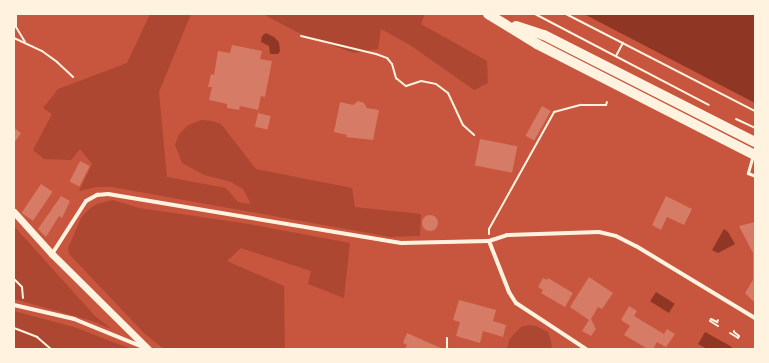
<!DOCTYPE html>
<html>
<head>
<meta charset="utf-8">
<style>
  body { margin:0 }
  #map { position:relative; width:769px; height:363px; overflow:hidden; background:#c8553d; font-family:"Fira Sans",sans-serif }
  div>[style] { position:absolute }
  .green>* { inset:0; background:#ae4732 }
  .water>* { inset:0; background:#8f3625; transform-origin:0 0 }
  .building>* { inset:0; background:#d67c66; transform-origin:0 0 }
  .round { border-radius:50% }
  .path>* { height:2px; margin:-1px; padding:0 1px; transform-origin:1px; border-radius:1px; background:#fff3e0 }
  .service>* { height:3px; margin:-1.5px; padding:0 1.5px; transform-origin:1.5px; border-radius:1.5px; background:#fff3e0 }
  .minor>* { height:4px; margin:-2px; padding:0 2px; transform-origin:2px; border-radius:2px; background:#fff3e0 }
  .tertiary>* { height:7px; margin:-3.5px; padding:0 3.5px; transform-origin:3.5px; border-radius:3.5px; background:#fff3e0 }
  .primary>* { height:10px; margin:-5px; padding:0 5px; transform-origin:5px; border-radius:5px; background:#fff3e0 }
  span { translate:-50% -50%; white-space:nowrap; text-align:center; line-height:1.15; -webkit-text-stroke:3px #fff3e0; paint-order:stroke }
  .frame { position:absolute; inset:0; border:15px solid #fff3e0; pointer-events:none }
</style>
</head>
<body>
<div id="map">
  <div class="green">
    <div style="clip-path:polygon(150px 14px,191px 14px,159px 92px,167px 177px,226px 188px,238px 202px,251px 204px,243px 189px,231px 182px,204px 175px,182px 163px,175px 145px,179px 134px,188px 125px,202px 120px,212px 121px,221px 124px,256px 169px,352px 188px,355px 207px,421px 214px,420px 236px,390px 237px,112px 187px,97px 187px,79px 191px,92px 164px,80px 149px,71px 160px,44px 159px,33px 150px,52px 114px,43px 108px,58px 89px,127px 63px)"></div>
    <div style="clip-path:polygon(263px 14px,425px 14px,421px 24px,487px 61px,488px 83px,474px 90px,410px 45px,381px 29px,378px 49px,354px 53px,303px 35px)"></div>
    <div style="clip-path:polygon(113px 200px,139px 208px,249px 224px,350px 243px,344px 298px,308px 284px,311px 271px,241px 248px,227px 261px,284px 286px,285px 349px,164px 349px,145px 334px,69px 254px,68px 248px,81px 218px,89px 209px,97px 204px)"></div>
    <div style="clip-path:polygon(14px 226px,95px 316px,112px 329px,89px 320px,14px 299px)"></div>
    <div style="clip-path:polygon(14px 311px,74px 327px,131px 349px,14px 349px)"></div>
    <div style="clip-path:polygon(528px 325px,536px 326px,548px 332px,551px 341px,552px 349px,507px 349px,509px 340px,513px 335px,521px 327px)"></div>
  </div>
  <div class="water">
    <div style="clip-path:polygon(584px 14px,755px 14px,755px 103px)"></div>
    <div style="clip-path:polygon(266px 33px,274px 37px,279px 42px,280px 51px,278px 54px,270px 54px,269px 46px,261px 42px,262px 36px)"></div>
    <div style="clip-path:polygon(724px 229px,728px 232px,735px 244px,718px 253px,712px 250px)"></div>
    <div style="left:656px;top:292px;width:22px;height:11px;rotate:32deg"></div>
    <div style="clip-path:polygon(705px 332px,732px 347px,731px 349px,707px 349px,698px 344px)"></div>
  </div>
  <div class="building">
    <div style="clip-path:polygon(232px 45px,262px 51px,260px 59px,272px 61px,265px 97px,261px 96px,258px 110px,240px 106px,239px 110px,227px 108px,227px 104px,209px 100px,212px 87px,208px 87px,211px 74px,214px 75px,218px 51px,230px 53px)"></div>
    <div style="clip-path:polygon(358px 101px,364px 103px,367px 108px,379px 110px,373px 140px,346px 137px,347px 135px,334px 132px,340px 102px,353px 105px)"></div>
    <div style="left:542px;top:106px;width:10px;height:34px;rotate:29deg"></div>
    <div style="left:258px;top:113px;width:13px;height:14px;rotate:13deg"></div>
    <div style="clip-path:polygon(14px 128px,21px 133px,14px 143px)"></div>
    <div style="left:480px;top:139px;width:38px;height:27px;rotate:11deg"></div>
    <div style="left:80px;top:161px;width:11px;height:23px;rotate:27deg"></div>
    <div style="left:41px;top:184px;width:14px;height:35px;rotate:34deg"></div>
    <div style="clip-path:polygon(61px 196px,70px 201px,62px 218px,59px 216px,46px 237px,38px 229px)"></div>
    <div style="clip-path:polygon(666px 196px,692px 209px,684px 225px,667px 217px,661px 230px,652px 225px)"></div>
    <div class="round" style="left:422px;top:215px;width:16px;height:16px"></div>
    <div style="clip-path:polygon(755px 222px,755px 303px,745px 293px,753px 280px,753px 253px,739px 226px)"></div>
    <div style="clip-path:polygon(589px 277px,613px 293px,602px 309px,598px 307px,591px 319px,596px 329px,591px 336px,582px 331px,589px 320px,570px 307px)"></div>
    <div style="clip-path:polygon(543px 278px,547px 280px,548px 278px,573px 293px,565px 307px,541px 293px,543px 290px,538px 287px)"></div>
    <div style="clip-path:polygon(459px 300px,496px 310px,493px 321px,506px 325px,503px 337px,483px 331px,480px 343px,456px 336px,460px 322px,453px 320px)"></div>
    <div style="clip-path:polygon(629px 306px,637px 311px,634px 316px,664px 334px,667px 329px,675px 334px,666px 347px,657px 342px,653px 349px,648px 349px,624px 335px,630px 326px,621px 320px)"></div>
    <div style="clip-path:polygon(407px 333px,443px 349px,405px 349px,407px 345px,403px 343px)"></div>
  </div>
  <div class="path">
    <div style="left:16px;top:14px;width:13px;rotate:90deg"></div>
    <div style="left:16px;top:27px;width:17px;rotate:59deg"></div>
    <div style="left:535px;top:14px;width:196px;rotate:27.6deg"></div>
    <div style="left:566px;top:14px;width:212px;rotate:27.2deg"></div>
    <div style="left:301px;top:36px;width:77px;rotate:13.5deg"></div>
    <div style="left:376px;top:54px;width:12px;rotate:20deg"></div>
    <div style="left:387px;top:58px;width:8px;rotate:50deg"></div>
    <div style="left:392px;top:64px;width:15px;rotate:74deg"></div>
    <div style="left:396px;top:78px;width:13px;rotate:39deg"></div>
    <div style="left:406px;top:86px;width:16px;rotate:-18deg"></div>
    <div style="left:421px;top:81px;width:15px;rotate:11deg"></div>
    <div style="left:436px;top:84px;width:15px;rotate:37deg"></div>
    <div style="left:448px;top:93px;width:35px;rotate:65deg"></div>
    <div style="left:463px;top:125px;width:15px;rotate:42deg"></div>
    <div style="left:14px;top:38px;width:31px;rotate:25deg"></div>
    <div style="left:42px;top:51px;width:19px;rotate:36deg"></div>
    <div style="left:57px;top:62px;width:22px;rotate:43deg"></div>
    <div style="left:616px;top:56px;width:15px;rotate:-62deg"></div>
    <div style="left:736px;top:119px;width:21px;rotate:25deg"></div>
    <div style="left:489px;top:234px;width:5px;rotate:-90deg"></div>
    <div style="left:489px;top:229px;width:134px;rotate:-60.9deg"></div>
    <div style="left:554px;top:112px;width:28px;rotate:-15deg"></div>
    <div style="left:581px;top:105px;width:25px"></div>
    <div style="left:606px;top:105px;width:3px;rotate:-72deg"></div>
    <div style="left:14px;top:279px;width:11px;rotate:45deg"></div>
    <div style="left:22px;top:287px;width:11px;rotate:85deg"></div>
    <div style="left:718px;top:326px;width:9px;rotate:-148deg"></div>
    <div style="left:710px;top:321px;width:2px;rotate:-63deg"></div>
    <div style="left:711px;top:319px;width:7px;rotate:27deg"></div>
    <div style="left:717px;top:322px;width:2px;rotate:-63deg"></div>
    <div style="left:14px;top:328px;width:25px;rotate:21deg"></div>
    <div style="left:37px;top:337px;width:18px;rotate:41deg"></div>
    <div style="left:730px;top:333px;width:9px;rotate:32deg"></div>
    <div style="left:738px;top:338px;width:2px;rotate:-63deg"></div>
    <div style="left:739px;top:336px;width:6px;rotate:-141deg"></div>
    <div style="left:734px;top:332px;width:1px;rotate:-90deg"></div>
    <div style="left:447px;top:338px;width:11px;rotate:90deg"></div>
  </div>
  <div class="service">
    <div style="left:753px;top:155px;width:19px;rotate:106deg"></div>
    <div style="left:748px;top:173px;width:8px;rotate:23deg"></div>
  </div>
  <div class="minor">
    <div style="left:489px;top:241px;width:55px;rotate:68.6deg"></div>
    <div style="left:509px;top:292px;width:13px;rotate:58deg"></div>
    <div style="left:516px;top:303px;width:84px;rotate:33.3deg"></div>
    <div style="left:52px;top:254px;width:63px;rotate:-57.3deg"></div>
    <div style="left:86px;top:201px;width:13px;rotate:-29deg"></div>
    <div style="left:97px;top:195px;width:11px;rotate:-5deg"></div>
    <div style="left:108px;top:194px;width:297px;rotate:9.5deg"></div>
    <div style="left:401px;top:243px;width:88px;rotate:-1.3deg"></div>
    <div style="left:489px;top:241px;width:19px;rotate:-18deg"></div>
    <div style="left:507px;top:235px;width:92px;rotate:-1.9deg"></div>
    <div style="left:599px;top:232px;width:17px;rotate:13deg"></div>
    <div style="left:616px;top:236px;width:22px;rotate:27deg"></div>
    <div style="left:636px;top:246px;width:139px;rotate:31.2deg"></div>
    <div style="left:14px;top:305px;width:62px;rotate:13.1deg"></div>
    <div style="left:74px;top:319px;width:74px;rotate:22.1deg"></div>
  </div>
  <div class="tertiary">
    <div style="left:14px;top:212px;width:57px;rotate:47.9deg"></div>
    <div style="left:52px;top:254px;width:135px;rotate:44.7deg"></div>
  </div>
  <div class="primary">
    <div style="left:488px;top:14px;width:57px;rotate:31.5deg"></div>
    <div style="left:537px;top:44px;width:245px;rotate:27deg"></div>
    <div style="left:516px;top:26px;width:29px;rotate:18deg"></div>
    <div style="left:544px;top:35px;width:237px;rotate:26.9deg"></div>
  </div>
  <div class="frame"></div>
</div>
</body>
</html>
